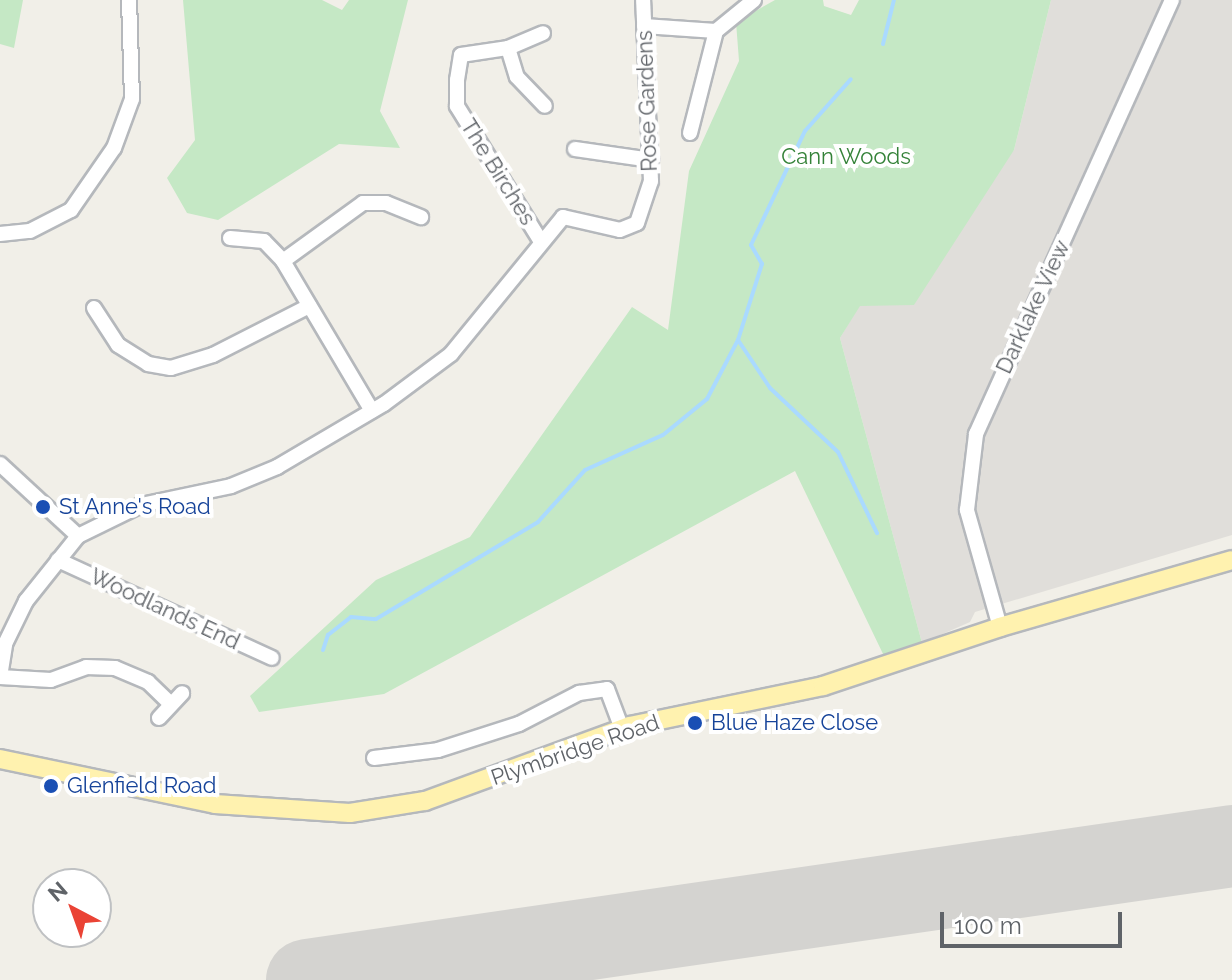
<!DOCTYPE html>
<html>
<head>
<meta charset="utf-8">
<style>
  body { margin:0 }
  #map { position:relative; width:1232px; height:980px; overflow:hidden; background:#f1efe8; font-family:Raleway,sans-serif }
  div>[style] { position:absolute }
  .industrial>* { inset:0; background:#e0deda }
  .green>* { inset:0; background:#c5e8c5 }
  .stream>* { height:4px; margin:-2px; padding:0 2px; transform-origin:2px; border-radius:2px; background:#aadaff }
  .runway>* { height:82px; margin:-41px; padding:0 41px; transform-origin:41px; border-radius:41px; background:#d4d3d0 }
  .roads { filter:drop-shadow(2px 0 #b5b8bc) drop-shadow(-2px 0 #b5b8bc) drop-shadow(0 2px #b5b8bc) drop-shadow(0 -2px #b5b8bc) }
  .minor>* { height:14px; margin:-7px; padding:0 7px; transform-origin:7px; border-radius:7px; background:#fff }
  .major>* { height:18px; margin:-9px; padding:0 9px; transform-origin:9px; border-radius:9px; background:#fff2af }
  .dots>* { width:22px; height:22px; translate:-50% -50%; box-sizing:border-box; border:4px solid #fff; border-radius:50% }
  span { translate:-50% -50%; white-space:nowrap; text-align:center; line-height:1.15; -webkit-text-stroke:8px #fff; paint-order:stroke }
  .street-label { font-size:22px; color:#5f6368 }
  .park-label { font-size:22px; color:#348238 }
  .transit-label { font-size:22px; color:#164399 }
  .left { translate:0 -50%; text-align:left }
  .north { position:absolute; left:32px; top:868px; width:80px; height:80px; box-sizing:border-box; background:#fff; border:2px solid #bfc1c3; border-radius:50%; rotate:319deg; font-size:22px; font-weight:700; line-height:32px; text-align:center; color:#5f6368 }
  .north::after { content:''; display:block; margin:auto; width:28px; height:36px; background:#ea4335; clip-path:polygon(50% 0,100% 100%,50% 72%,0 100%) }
  .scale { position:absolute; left:940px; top:912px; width:182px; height:36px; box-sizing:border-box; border:4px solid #5f6368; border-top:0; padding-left:10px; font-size:24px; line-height:28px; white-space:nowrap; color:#5f6368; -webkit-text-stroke:6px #fff; paint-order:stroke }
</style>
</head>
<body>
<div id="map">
  <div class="industrial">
    <div style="clip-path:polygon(1051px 0,1232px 0,1232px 535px,975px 612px,970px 622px,922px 643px,840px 338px,859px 306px,1014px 150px)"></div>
  </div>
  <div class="green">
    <div style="clip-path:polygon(0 0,23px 0,14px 48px,0 44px)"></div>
    <div style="clip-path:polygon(183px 0,322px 0,342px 10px,349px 0,408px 0,380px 111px,400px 148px,339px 144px,218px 220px,187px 213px,167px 178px,195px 140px)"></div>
    <div style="clip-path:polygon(775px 0,823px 0,824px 6px,851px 15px,859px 0,1051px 0,1014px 150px,914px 305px,860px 306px,840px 338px,922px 643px,884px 656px,795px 471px,384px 694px,259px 712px,250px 696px,376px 580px,470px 537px,632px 307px,668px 330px,689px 171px,739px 61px,736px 22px)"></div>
  </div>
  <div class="stream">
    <div style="left:883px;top:44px;width:45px;rotate:-76deg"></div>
    <div style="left:738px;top:340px;width:58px;rotate:56.3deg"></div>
    <div style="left:770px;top:388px;width:93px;rotate:43.3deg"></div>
    <div style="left:838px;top:452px;width:90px;rotate:64.3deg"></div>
    <div style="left:323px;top:650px;width:16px;rotate:-72deg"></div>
    <div style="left:328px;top:635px;width:29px;rotate:-38deg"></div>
    <div style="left:351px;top:617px;width:25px;rotate:5deg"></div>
    <div style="left:376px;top:619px;width:189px;rotate:-30.9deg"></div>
    <div style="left:538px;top:522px;width:70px;rotate:-47.9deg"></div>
    <div style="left:585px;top:470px;width:85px;rotate:-24.2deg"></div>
    <div style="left:663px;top:435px;width:57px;rotate:-39.3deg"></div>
    <div style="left:707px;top:399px;width:67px;rotate:-62.3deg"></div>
    <div style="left:738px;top:340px;width:80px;rotate:-72.5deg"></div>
    <div style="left:762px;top:264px;width:22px;rotate:-120deg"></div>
    <div style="left:751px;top:245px;width:126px;rotate:-64.7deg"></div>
    <div style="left:805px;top:131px;width:69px;rotate:-48.5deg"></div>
  </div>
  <div class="runway">
    <div style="left:307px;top:980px;width:935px;rotate:-8.24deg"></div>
  </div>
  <div class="roads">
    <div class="minor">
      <div style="left:644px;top:26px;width:72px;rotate:4deg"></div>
      <div style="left:716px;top:31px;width:49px;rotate:-39.2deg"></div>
      <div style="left:508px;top:48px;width:30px;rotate:73deg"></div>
      <div style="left:517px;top:77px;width:40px;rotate:46deg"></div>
      <div style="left:690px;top:133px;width:105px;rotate:-75.7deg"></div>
      <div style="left:575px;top:149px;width:77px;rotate:8.2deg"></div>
      <div style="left:0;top:234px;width:30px;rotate:-6deg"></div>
      <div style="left:30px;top:231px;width:46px;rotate:-27.1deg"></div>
      <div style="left:71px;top:210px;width:75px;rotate:-55.3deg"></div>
      <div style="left:114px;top:148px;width:52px;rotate:-69.8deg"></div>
      <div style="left:132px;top:99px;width:99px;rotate:-91.7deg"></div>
      <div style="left:230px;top:238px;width:34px;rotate:5deg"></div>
      <div style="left:264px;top:241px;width:28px;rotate:46deg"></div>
      <div style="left:283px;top:261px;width:174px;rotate:59.3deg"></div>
      <div style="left:540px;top:240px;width:158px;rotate:-121.8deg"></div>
      <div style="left:457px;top:106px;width:26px;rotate:-90deg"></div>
      <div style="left:457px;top:80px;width:25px;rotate:-81deg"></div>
      <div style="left:461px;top:55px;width:48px;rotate:-8.5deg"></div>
      <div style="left:508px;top:48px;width:38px;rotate:-23deg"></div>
      <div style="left:283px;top:261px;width:99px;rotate:-35.9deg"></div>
      <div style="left:363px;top:203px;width:23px"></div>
      <div style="left:386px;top:203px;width:38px;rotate:22deg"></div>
      <div style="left:94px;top:308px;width:44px;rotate:57deg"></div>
      <div style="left:118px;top:345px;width:36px;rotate:32deg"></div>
      <div style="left:148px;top:364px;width:23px;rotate:10deg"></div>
      <div style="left:171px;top:368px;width:44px;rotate:-17.2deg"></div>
      <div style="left:213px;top:355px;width:108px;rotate:-27deg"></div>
      <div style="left:0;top:464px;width:106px;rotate:42.7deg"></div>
      <div style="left:58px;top:560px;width:235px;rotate:24.6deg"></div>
      <div style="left:1000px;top:627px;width:122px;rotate:-105.8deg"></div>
      <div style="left:967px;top:510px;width:77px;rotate:-83.2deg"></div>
      <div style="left:976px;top:434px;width:476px;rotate:-65.7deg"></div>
      <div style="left:0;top:677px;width:33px;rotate:-81deg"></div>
      <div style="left:5px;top:644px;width:48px;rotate:-64deg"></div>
      <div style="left:26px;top:601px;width:83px;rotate:-51.3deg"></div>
      <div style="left:78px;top:536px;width:70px;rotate:-26.2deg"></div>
      <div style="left:141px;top:505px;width:92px;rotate:-11.9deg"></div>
      <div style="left:231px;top:486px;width:50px;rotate:-22.4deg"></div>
      <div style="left:277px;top:467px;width:124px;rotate:-30.5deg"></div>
      <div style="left:384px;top:404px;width:84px;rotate:-36.7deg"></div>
      <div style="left:451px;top:354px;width:177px;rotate:-50.7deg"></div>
      <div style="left:563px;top:217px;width:58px;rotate:12.8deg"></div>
      <div style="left:620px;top:230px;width:18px;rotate:-22deg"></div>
      <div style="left:637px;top:223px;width:44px;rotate:-71.6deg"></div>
      <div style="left:651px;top:181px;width:181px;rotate:-92.5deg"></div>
      <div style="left:0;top:677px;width:51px;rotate:3.4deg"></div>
      <div style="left:51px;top:680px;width:37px;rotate:-20deg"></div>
      <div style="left:86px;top:667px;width:29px;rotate:2deg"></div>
      <div style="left:115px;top:668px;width:36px;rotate:23deg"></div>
      <div style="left:148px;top:682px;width:30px;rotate:44deg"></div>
      <div style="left:159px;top:718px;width:34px;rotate:-47deg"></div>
      <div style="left:374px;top:758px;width:64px;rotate:-7.1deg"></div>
      <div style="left:438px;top:750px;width:85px;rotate:-17.8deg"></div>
      <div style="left:519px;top:724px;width:68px;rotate:-27.3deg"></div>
      <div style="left:579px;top:693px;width:28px;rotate:-8deg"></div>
      <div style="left:607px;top:689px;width:43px;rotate:69.4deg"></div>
    </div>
    <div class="major">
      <div style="left:0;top:759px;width:220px;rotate:11.8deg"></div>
      <div style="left:215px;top:804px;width:135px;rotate:3.8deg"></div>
      <div style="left:350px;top:813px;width:76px;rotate:-9.1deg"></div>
      <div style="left:425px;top:801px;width:218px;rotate:-20.1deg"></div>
      <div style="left:630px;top:726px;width:197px;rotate:-11.7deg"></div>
      <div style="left:823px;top:686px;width:187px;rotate:-18.4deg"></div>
      <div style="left:1000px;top:627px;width:241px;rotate:-16.1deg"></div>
    </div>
  </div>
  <div class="dots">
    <div style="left:43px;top:507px;background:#1a4fb4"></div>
    <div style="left:695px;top:723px;background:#1a4fb4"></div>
    <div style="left:51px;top:786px;background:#1a4fb4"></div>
  </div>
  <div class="street-label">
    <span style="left:647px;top:101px;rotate:-92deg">Rose Gardens</span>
    <span style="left:498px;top:172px;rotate:58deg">The Birches</span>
    <span style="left:1033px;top:307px;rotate:-65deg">Darklake View</span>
    <span style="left:165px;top:609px;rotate:25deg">Woodlands End</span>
    <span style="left:575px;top:750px;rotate:-19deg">Plymbridge Road</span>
  </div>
  <div class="park-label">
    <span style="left:846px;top:157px">Cann Woods</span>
  </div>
  <div class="transit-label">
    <span class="left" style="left:59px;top:507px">St Anne's Road</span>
    <span class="left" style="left:711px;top:723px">Blue Haze Close</span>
    <span class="left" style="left:67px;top:786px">Glenfield Road</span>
  </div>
  <div class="north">N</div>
  <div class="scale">100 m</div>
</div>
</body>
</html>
